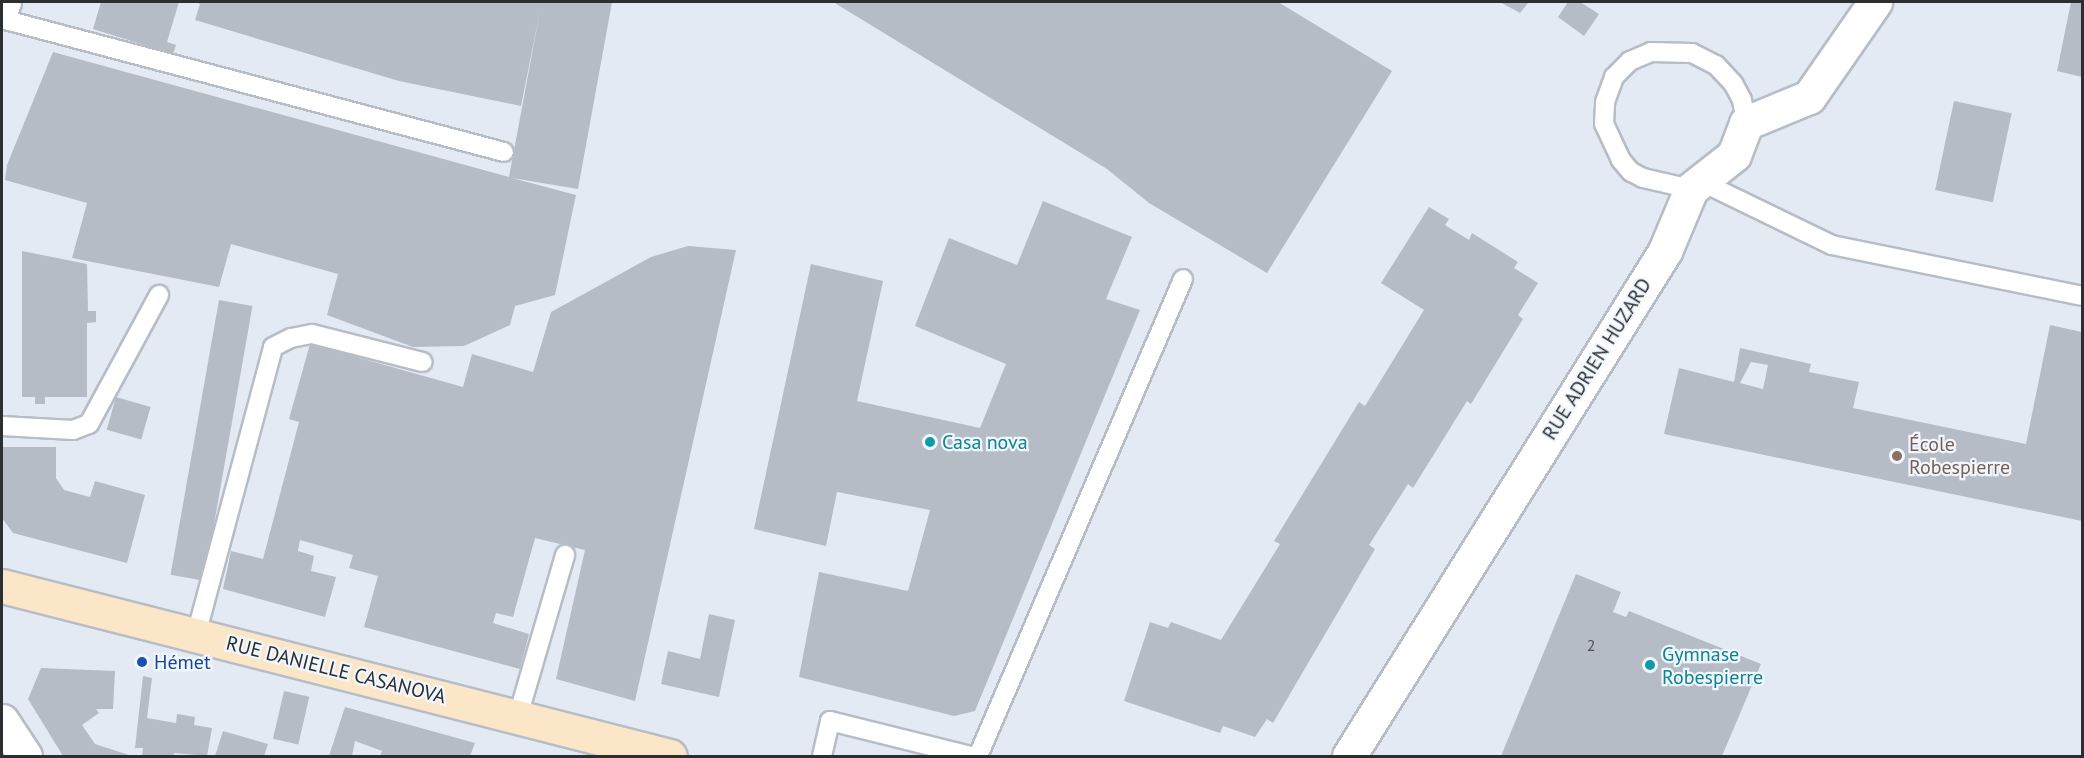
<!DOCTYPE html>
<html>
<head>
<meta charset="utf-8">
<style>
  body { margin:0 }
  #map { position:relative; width:2084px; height:758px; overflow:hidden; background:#e3eaf4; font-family:"PT Sans",sans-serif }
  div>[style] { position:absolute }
  .building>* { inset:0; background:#b5bcc5; transform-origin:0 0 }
  .roads { filter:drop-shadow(2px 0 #b6bdc6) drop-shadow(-2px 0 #b6bdc6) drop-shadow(0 2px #b6bdc6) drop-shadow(0 -2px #b6bdc6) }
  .service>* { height:18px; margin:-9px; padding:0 9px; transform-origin:9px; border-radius:9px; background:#fff }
  .minor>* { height:33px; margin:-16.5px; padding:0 16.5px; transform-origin:16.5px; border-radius:16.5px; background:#fff }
  .secondary>* { height:33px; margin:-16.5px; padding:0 16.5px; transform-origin:16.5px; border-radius:16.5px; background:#fbe6c8 }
  .dots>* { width:16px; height:16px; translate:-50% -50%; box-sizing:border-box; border:3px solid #f1f7ff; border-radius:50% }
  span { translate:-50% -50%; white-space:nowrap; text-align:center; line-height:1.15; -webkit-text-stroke:4.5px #f1f7ff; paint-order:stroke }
  .number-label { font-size:16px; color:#4e5257 }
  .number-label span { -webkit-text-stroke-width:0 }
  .street-label { font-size:20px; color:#2c2f32 }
  .culture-label { font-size:20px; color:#0d838f }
  .left { translate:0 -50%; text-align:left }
  .education-label { font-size:20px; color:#785e54 }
  .transit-label { font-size:20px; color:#164399 }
  .frame { position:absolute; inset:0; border:3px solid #2c2f32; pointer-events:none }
</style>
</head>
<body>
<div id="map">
  <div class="building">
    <div style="clip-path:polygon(101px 2px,179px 2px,167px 42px,176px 45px,173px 54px,93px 29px)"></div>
    <div style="clip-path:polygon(195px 2px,612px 2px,578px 189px,512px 178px,576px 195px,555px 295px,515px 306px,510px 325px,464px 346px,413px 347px,327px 315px,338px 274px,231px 244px,219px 287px,72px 258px,87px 203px,5px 180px,7px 165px,53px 52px,509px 177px,540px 11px,521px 106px,399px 81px,195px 20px,200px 4px)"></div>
    <div style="clip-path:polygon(833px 2px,1278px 2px,1392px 71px,1267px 273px,1149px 203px,1107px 169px)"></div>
    <div style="clip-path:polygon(1500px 2px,1529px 2px,1520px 13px)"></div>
    <div style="clip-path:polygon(1568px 2px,1580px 2px,1599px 14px,1584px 36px,1558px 17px)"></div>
    <div style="clip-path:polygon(2071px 2px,2082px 2px,2082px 77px,2057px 71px)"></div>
    <div style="left:1954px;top:101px;width:59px;height:91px;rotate:12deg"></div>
    <div style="clip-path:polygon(1043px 201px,1132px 237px,1106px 299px,1140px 310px,975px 711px,954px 716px,799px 677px,819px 572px,908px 591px,930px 510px,837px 492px,826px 546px,754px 529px,811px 264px,883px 281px,857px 401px,980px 428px,1006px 364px,915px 326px,949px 238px,1017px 265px)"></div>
    <div style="clip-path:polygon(1429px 207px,1449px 219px,1445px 225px,1469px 240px,1472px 233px,1518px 262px,1514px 268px,1538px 283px,1518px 315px,1523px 319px,1471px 404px,1467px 401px,1413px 488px,1408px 484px,1369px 545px,1375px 549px,1273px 723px,1267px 719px,1255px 737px,1223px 726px,1220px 733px,1124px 701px,1150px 622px,1168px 628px,1171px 622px,1221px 640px,1280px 544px,1274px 541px,1359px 402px,1365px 406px,1424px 310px,1381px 283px)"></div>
    <div style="clip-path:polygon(688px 246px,736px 250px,635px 701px,556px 679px,585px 550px,535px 538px,513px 617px,496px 613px,493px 623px,529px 634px,520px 669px,364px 627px,378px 576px,349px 568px,353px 555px,300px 540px,298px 551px,314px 556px,311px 571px,336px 577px,325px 617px,223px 589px,231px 551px,263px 559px,299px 422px,289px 419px,310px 344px,463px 387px,472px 354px,533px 372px,551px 312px,651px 257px)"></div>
    <div style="clip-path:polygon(22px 251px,87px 264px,88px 311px,96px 311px,96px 322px,87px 323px,87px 397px,45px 397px,45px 404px,35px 404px,35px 397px,22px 397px)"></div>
    <div style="left:219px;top:300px;width:34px;height:279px;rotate:10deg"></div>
    <div style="clip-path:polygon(evenodd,2050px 325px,2082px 332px,2082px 521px,1664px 434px,1679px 368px,1734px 382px,1740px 348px,1811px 364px,1809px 372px,1859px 382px,1853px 408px,2026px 444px,2050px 325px,1751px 362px,1768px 365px,1763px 389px,1740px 383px,1751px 362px)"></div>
    <div style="left:116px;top:397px;width:36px;height:34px;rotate:16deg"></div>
    <div style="clip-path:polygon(2px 447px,56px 447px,56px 478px,64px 490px,90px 497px,95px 481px,145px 495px,127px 563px,13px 533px,2px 518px)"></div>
    <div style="clip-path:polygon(1576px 574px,1621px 592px,1613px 612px,1626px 617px,1629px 611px,1761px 664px,1722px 756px,1501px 756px)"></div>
    <div style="clip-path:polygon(709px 614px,735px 620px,719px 697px,661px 684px,668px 651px,700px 659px)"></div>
    <div style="clip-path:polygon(41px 668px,115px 671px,113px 709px,96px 709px,99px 713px,82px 725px,95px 744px,132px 756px,63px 756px,28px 699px)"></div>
    <div style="clip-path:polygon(143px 676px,152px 678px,147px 718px,176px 723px,177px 714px,195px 717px,194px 725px,212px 728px,207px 756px,174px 753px,173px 756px,142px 756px,143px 748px,135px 748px)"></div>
    <div style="left:284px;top:691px;width:26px;height:49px;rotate:13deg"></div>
    <div style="clip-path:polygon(345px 707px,475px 743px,470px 756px,380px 756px,382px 751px,355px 741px,352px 756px,329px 756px)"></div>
    <div style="clip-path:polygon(223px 731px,268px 744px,264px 756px,215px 756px)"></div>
  </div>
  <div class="roads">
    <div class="service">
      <div style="left:2px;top:19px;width:519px;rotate:14.84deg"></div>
      <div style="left:1702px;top:182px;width:144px;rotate:25.9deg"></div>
      <div style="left:1832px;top:245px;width:255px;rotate:11.5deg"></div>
      <div style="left:1691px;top:189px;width:49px;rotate:-167.1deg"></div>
      <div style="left:1643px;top:178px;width:13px;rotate:-153deg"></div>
      <div style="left:1631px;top:172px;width:16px;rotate:-130deg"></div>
      <div style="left:1621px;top:160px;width:40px;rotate:-115deg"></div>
      <div style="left:1604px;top:124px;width:22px;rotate:-87deg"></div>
      <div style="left:1605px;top:102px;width:27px;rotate:-70deg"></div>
      <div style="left:1614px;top:77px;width:23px;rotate:-45deg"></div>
      <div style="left:1630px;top:61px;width:23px;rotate:-23deg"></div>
      <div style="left:1651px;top:52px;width:41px;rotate:1.4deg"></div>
      <div style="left:1692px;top:53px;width:27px;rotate:27deg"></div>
      <div style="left:1716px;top:65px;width:25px;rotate:47deg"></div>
      <div style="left:1733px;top:83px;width:19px;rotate:62deg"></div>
      <div style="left:1742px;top:100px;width:23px;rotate:80deg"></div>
      <div style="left:2px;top:426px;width:71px;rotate:3.2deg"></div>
      <div style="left:73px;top:430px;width:17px;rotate:-21deg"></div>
      <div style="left:89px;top:424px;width:147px;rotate:-61.5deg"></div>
      <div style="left:196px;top:635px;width:298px;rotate:-75deg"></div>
      <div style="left:273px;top:347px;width:20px;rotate:-27deg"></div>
      <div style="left:291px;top:338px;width:21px;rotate:-11deg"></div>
      <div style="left:312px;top:334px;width:114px;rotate:14.2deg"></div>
      <div style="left:518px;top:716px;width:168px;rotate:-73.7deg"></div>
      <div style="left:822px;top:756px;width:36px;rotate:-77deg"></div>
      <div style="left:830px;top:721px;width:144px;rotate:14deg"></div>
      <div style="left:978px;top:756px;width:519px;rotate:-66.74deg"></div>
    </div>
    <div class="minor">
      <div style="left:2px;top:7px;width:5px;rotate:-68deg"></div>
      <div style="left:2px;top:721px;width:42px;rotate:56.7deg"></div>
      <div style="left:1349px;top:756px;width:596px;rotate:-57.96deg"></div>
      <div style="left:1665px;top:251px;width:67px;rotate:-67.2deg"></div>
      <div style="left:1691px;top:189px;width:55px;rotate:-38.3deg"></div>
      <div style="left:1734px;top:155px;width:34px;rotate:-69deg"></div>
      <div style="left:1746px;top:123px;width:68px;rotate:-22.4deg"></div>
      <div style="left:1809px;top:97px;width:116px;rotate:-55.2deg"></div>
    </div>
    <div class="secondary">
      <div style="left:2px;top:586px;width:689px;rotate:14.28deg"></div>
    </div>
  </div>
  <div class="dots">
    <div style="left:930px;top:442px;background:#0f9aa8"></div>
    <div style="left:1897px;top:456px;background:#8d6e63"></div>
    <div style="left:142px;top:662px;background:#1a4fb4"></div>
    <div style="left:1650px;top:665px;background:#0f9aa8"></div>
  </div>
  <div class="number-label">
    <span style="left:1591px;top:645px">2</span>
  </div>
  <div class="street-label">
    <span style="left:1597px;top:359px;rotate:-58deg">RUE ADRIEN HUZARD</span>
    <span style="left:336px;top:670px;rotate:14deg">RUE DANIELLE CASANOVA</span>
  </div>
  <div class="culture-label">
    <span class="left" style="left:942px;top:442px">Casa nova</span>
    <span class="left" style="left:1662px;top:666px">Gymnase<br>Robespierre</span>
  </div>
  <div class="education-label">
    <span class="left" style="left:1909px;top:456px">École<br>Robespierre</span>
  </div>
  <div class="transit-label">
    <span class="left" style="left:154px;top:662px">Hémet</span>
  </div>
  <div class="frame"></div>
</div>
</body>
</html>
